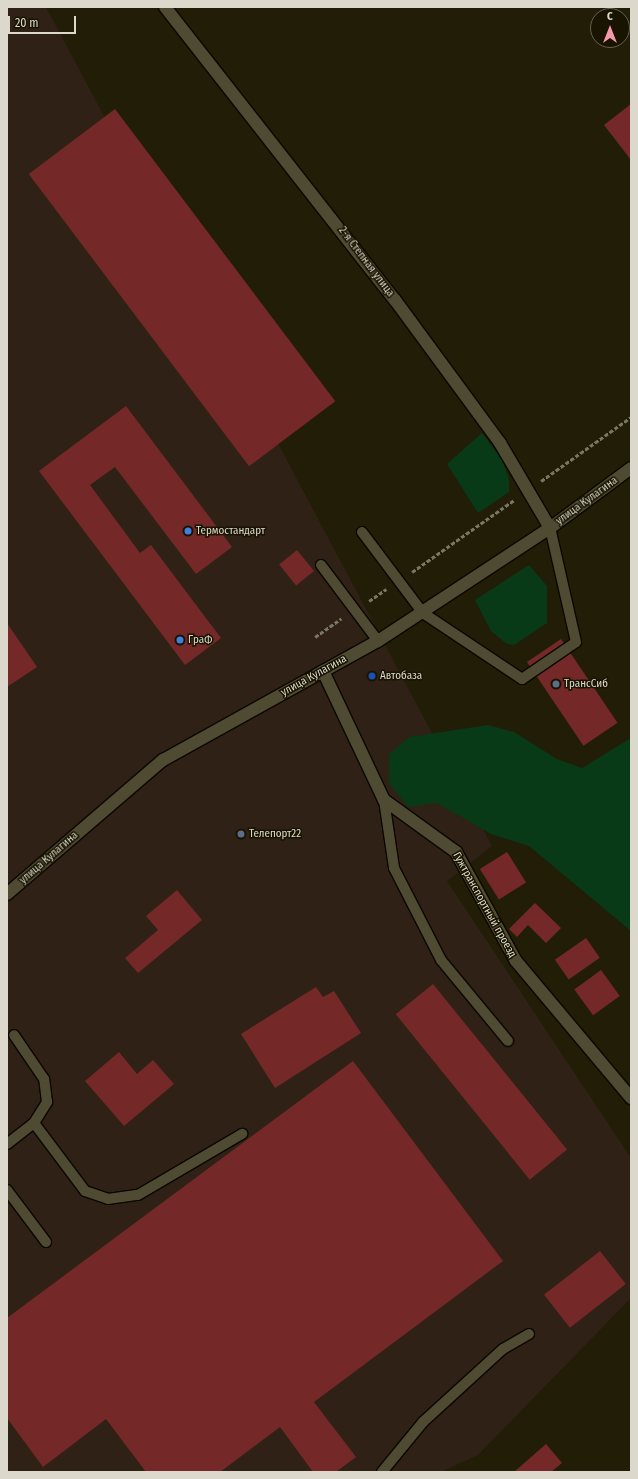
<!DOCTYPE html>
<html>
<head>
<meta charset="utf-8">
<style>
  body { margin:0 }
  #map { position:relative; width:638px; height:1479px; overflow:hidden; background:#221d07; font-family:"Fira Sans Condensed",sans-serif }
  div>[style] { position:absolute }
  .industrial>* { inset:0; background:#2f2115 }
  .green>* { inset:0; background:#093a18 }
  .building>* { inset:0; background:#742928; transform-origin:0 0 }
  .path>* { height:2.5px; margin-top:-1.25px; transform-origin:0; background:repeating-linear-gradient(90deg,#7a7664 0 4px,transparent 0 6px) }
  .roads { filter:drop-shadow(1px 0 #0b0700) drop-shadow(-1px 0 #0b0700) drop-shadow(0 1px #0b0700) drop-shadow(0 -1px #0b0700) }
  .service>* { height:10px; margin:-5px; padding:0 5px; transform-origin:5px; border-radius:5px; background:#4f4b33 }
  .minor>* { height:12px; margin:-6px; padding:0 6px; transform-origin:6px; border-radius:6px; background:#4f4b33 }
  .dots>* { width:11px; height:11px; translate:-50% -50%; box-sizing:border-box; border:2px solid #181401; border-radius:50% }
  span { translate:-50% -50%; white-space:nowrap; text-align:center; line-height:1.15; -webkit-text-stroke:3px #181401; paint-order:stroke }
  .street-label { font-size:11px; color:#dcd9cc }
  .poi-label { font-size:11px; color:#dcd9cc }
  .left { translate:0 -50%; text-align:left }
  .frame { position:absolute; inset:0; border:8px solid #dcd9cc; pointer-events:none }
  .north { position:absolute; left:590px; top:8px; width:40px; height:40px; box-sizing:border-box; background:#181401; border:1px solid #666352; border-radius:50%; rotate:0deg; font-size:11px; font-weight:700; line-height:16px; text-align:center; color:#dcd9cc }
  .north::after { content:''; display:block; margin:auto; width:14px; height:18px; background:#f29aac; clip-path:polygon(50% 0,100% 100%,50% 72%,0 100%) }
  .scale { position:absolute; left:8px; top:16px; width:68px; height:18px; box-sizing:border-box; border:2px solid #dcd9cc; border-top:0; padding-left:5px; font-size:12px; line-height:14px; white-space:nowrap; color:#dcd9cc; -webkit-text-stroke:3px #181401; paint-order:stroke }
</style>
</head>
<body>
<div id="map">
  <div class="industrial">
    <div style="clip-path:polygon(7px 7px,46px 7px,492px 846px,447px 881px,631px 1158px,631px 1298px,478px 1455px,441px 1472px,7px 1472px)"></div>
  </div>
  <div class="green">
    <div style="clip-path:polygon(482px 433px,502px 460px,509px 479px,509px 492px,478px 513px,447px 464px)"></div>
    <div style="clip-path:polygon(529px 565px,547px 586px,547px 623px,514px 645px,507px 644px,491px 631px,475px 600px)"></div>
    <div style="clip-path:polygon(488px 725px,514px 732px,557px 759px,582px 768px,631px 738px,631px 931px,529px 846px,491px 834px,437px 803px,408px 807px,389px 783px,389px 754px,409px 737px)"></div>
  </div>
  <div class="building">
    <div style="clip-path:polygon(631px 104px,631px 160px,604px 125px)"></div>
    <div style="left:115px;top:109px;width:366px;height:108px;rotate:53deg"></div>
    <div style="clip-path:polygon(126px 406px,232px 547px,196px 574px,115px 467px,90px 485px,140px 553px,151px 545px,221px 638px,185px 665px,39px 471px)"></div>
    <div style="left:297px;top:550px;width:27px;height:23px;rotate:51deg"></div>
    <div style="clip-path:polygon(7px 623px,37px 667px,7px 687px)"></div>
    <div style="left:561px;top:639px;width:101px;height:41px;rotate:56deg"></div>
    <div style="left:507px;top:852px;width:36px;height:32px;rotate:58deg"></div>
    <div style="clip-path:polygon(177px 890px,202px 920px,138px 973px,125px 958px,158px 930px,146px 916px)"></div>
    <div style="clip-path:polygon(535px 903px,561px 928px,546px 943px,528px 925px,517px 937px,509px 929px)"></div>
    <div style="left:586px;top:938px;width:24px;height:38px;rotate:55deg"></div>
    <div style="left:601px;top:970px;width:32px;height:33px;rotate:54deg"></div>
    <div style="left:433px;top:984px;width:213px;height:48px;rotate:51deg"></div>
    <div style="clip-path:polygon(316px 987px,323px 997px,334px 991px,361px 1033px,275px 1088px,241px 1034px)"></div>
    <div style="clip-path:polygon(119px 1052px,137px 1074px,153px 1060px,174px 1084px,124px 1126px,85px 1081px)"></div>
    <div style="clip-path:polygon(353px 1061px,503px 1261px,314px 1402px,356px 1457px,336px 1472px,313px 1472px,280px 1427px,220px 1472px,146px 1472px,106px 1419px,43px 1467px,7px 1418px,7px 1318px)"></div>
    <div style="left:600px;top:1251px;width:42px;height:71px;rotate:52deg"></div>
    <div style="clip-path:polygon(546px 1444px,562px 1463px,551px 1472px,514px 1472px)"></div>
  </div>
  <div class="path">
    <div style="left:541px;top:481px;width:110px;rotate:-35.4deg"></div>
    <div style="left:412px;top:572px;width:125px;rotate:-35.2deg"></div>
    <div style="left:369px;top:601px;width:21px;rotate:-35deg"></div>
    <div style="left:315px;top:637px;width:32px;rotate:-35deg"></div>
  </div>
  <div class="roads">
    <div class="service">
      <div style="left:362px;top:532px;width:101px;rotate:53deg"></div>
      <div style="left:423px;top:613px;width:119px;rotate:33.7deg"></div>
      <div style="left:522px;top:679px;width:65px;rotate:-34.4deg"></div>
      <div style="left:576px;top:642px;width:117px;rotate:-102.8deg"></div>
      <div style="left:321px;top:565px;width:95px;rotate:53.1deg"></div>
      <div style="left:384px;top:800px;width:69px;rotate:81.6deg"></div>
      <div style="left:394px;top:868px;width:103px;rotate:62.9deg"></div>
      <div style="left:441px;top:960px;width:105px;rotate:50.4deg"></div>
      <div style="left:34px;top:1123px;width:85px;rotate:53.1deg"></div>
      <div style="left:85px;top:1191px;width:24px;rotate:19deg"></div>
      <div style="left:108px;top:1199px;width:30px;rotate:-8deg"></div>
      <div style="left:138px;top:1195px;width:121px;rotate:-30.4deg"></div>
      <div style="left:7px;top:1144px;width:34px;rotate:-38deg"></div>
      <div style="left:34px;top:1123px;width:25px;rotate:-58deg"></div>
      <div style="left:47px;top:1102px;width:23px;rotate:-97deg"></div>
      <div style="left:44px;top:1079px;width:53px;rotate:-124.3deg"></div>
      <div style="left:7px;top:1190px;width:65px;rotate:53.1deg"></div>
      <div style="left:382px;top:1472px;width:65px;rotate:-50.6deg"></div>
      <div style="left:423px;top:1422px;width:108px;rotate:-42.4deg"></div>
      <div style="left:503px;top:1349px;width:30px;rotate:-30deg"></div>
    </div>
    <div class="minor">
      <div style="left:165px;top:7px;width:372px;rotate:51.9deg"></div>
      <div style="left:395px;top:300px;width:177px;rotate:53.7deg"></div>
      <div style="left:500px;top:443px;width:99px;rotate:59.5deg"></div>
      <div style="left:323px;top:671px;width:143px;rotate:64.7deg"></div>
      <div style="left:384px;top:800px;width:89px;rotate:35.8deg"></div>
      <div style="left:456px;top:852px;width:124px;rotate:61.2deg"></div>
      <div style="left:516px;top:961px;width:179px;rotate:50deg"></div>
      <div style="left:7px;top:894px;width:206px;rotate:-40.7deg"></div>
      <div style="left:163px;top:760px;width:246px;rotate:-29deg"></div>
      <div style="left:378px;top:641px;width:206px;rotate:-33.3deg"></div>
      <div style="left:550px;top:528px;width:101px;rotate:-36.5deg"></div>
    </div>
  </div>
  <div class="dots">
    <div style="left:188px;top:531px;background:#3f7fe0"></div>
    <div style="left:180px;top:640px;background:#3f7fe0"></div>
    <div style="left:372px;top:676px;background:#1a4fb4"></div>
    <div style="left:556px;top:684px;background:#5c6f8a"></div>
    <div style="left:241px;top:834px;background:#5c6f8a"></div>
  </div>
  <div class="street-label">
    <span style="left:366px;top:262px;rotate:53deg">2-я Степная улица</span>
    <span style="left:587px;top:501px;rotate:-36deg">улица Кулагина</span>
    <span style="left:314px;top:676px;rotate:-29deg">улица Кулагина</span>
    <span style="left:49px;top:858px;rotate:-41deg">улица Кулагина</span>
    <span style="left:484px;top:905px;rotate:61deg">Гужтранспортный проезд</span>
  </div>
  <div class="poi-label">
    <span class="left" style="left:196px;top:531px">Термостандарт</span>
    <span class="left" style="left:188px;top:640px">ГраФ</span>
    <span class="left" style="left:380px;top:676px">Автобаза</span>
    <span class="left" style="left:564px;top:684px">ТрансСиб</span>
    <span class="left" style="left:249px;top:834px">Телепорт22</span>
  </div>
  <div class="frame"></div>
  <div class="north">С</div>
  <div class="scale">20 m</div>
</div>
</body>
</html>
